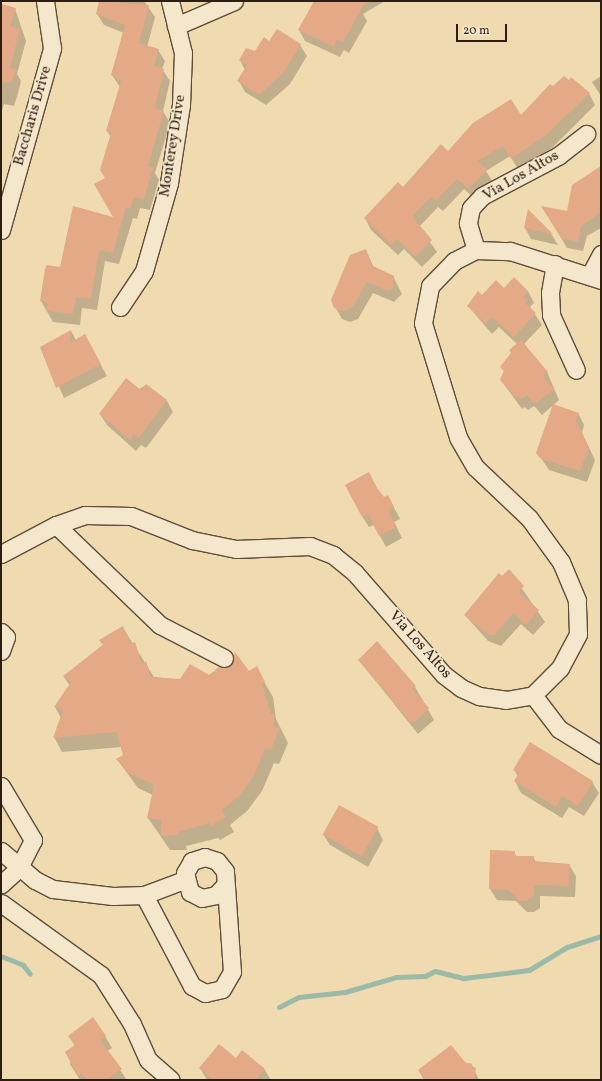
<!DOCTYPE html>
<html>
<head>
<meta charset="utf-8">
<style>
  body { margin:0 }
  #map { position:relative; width:602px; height:1081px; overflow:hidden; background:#f0dab0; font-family:Vollkorn,serif }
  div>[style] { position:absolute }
  .shadow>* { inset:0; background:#0003 }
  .stream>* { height:5px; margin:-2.5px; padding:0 2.5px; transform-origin:2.5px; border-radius:2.5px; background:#9bbba8 }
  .building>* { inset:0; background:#e4a986; transform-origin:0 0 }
  .roads { filter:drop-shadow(1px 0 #5e4d3a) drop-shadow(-1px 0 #5e4d3a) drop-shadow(0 1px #5e4d3a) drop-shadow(0 -1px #5e4d3a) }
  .minor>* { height:17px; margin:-8.5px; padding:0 8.5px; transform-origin:8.5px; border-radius:8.5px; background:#f5e7cc }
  span { translate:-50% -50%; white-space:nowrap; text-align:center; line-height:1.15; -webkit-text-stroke:3.5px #f5e7cc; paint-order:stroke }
  .street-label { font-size:15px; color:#2e1e12 }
  .frame { position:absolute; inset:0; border:2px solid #2e1e12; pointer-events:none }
  .scale { position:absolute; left:456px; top:24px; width:51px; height:18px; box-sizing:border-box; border:2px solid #2e1e12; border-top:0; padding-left:5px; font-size:12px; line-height:14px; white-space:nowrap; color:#2e1e12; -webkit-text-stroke:3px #f5e7cc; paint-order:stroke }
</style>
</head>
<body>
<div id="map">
  <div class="shadow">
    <div style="clip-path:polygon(101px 1px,144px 1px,155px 17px,147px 47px,158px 50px,165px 61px,162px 69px,170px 81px,163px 111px,170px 123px,155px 173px,159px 180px,150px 210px,140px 208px,137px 219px,133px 218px,119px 264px,105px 261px,97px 310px,82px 308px,80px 325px,53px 322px,41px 301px,61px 268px,115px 218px,107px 179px,111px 137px,107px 131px,120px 87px,112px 75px,124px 33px,104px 25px,97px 14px)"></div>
    <div style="clip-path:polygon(315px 1px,385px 1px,363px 14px,367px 21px,349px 53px,344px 50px,340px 57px,305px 41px,299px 30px)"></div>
    <div style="clip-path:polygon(1px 5px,15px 9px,26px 41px,17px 74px,21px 81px,18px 93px,14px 106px,4px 104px,1px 113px)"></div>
    <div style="clip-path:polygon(270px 42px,300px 45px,307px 56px,290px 84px,266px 105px,245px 92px,239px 81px,245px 70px,240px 60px)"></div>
    <div style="clip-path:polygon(601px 76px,601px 96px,592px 82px)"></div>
    <div style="clip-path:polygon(553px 88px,589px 93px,595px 105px,552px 148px,518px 169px,510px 156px,486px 171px,492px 181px,475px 199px,464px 189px,443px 211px,438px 207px,419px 227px,437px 252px,422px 267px,404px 249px,398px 255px,371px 230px,365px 218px,448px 152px,521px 117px)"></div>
    <div style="clip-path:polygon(601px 176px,601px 228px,587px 236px,583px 251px,567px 248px,543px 207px,567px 212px)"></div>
    <div style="clip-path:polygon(528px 211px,552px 235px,558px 245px,531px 239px,525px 228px)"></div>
    <div style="clip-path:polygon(366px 250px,374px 268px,393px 276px,402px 294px,394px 302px,373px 293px,358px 319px,350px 322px,342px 319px,335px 307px)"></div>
    <div style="clip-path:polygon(504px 289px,528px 291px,534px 303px,530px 307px,542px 325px,524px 344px,547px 372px,559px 400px,542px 415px,534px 406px,528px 410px,525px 407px,522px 409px,501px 380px,504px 372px,502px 367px,517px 344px,499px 327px,492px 334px,468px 306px)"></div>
    <div style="clip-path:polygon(71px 331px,76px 340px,91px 347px,107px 376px,64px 398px,42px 347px)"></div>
    <div style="clip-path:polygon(146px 385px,167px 401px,173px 412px,146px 448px,141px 445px,136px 451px,107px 425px,100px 414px)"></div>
    <div style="clip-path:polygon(578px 413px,584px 425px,582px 433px,595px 460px,587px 482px,549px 470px,537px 452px)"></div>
    <div style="clip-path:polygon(368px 474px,383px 499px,388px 496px,400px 519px,394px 522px,402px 538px,386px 547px,374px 525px,369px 527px,362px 516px)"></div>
    <div style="clip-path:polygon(509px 570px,545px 622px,533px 635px,521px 624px,501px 646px,488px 641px,465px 615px)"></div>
    <div style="clip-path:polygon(123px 628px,154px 677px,181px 680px,249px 672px,256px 668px,273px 697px,276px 719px,288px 743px,279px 764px,274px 763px,262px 791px,247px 811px,230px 825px,234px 832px,220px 840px,218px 838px,186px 846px,187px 850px,170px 850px,148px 818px,153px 795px,138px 788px,117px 759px,124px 755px,121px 747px,62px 752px,54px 737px,61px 718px,55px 707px,70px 686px,64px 677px)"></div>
    <div style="clip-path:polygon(359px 660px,415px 687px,434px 720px,418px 734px)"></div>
    <div style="clip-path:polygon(514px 770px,592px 782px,599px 793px,584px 816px,569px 807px,562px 818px,521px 793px,515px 781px,518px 776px)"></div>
    <div style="clip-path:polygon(377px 828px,383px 840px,368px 867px,330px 845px,323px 834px)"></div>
    <div style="clip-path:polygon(491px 851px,514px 852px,517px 857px,533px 857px,536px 862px,569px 865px,576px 876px,575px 897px,540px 896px,540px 908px,534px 912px,527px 912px,516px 901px,497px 900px,490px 889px)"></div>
    <div style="clip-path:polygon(69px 1036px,105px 1036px,112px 1048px,107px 1051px,127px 1080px,80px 1080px,70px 1064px,75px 1046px)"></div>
    <div style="clip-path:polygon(236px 1059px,264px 1069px,271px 1080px,207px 1080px,200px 1068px)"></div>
    <div style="clip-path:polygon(471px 1063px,479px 1080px,424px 1080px,419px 1071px)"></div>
  </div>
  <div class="stream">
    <div style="left:1px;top:956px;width:24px;rotate:22deg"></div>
    <div style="left:23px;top:965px;width:11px;rotate:52deg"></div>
    <div style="left:279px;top:1007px;width:22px;rotate:-27deg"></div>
    <div style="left:299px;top:997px;width:46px;rotate:-6.2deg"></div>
    <div style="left:345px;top:992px;width:53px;rotate:-16.4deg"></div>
    <div style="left:396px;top:977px;width:29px;rotate:-2deg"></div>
    <div style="left:425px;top:976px;width:11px;rotate:-27deg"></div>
    <div style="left:435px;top:971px;width:30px;rotate:14deg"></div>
    <div style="left:464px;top:978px;width:65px;rotate:-7deg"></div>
    <div style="left:529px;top:970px;width:44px;rotate:-31.2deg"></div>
    <div style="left:567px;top:947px;width:36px;rotate:-18deg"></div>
  </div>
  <div class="building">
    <div style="clip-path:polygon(99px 1px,149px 5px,139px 43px,159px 49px,154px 66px,164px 69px,155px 108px,164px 111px,148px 166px,153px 168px,144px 199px,134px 197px,130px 209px,126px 207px,113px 253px,99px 250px,91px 299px,76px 297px,73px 314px,46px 311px,47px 302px,40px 301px,45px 269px,47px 265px,60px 267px,73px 206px,113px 217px,94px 184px,105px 178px,100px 170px,111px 133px,106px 131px,121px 81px,111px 75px,125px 25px,96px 14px)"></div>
    <div style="clip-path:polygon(314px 1px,366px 1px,343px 42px,337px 39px,334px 47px,298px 30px)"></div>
    <div style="clip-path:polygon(1px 4px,16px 8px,10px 26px,20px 29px,10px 68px,16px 69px,12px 82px,6px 83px,1px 82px)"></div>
    <div style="clip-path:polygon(277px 29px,301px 44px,284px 72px,259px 95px,237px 81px,247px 65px,239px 60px,246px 48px,255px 51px,264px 37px,269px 41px)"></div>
    <div style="clip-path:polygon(564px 76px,569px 80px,571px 77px,590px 93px,545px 136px,511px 159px,503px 146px,478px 161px,487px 170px,468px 189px,457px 179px,436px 201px,432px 196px,412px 216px,432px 240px,415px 257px,397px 239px,391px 245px,364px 218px,398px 182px,403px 187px,441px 144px,448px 151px,473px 123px,511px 99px,521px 115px,550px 84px,553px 86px)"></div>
    <div style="clip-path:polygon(601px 166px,601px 212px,581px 226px,578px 242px,561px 238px,541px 206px,567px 211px,572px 185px)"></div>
    <div style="clip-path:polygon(528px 209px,553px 234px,524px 228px)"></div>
    <div style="clip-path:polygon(366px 249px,371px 265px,394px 276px,393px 289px,387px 291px,367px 282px,352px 308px,343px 311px,334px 308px,331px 300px,350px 255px)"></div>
    <div style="clip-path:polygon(514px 277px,528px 291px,523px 296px,527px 300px,525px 303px,536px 313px,514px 337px,492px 317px,485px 323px,467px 306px,478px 291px,482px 295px,496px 280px,504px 288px)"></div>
    <div style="clip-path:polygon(71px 330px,70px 343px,85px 334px,101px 364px,56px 388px,40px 347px)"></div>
    <div style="clip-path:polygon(521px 340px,548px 372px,543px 376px,554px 389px,535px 404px,527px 395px,521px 400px,518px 396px,515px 398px,500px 380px,504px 371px,500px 367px,511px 353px,509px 350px)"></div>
    <div style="clip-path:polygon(126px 378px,141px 390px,146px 384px,167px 400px,139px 438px,134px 434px,130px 440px,99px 414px)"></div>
    <div style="clip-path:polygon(553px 404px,579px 413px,576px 421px,589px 448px,580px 471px,541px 459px,536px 453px)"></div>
    <div style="clip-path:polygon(369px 472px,377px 488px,384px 497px,388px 495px,394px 507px,388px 510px,397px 527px,379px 536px,368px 514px,362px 517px,345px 485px)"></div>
    <div style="clip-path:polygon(509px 569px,524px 586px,519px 592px,539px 610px,526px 625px,514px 613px,494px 635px,489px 635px,464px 615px,499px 573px,502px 576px)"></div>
    <div style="clip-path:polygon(123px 626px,131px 644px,135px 642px,142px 664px,146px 661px,151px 677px,180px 679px,190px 664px,209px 675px,219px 667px,230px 666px,235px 652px,249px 671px,257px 666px,265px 682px,262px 683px,271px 714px,274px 713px,275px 728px,280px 727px,271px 750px,265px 748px,254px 776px,239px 796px,222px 810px,226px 817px,211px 826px,209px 823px,178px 832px,179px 835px,161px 836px,161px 820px,147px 818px,154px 785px,128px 773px,116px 759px,123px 755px,116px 732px,53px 738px,63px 710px,54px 707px,71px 682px,63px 676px,103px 645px,99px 640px)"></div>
    <div style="clip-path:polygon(377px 641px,416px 686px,412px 689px,429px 708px,416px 721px,411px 723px,358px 660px)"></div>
    <div style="clip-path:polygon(530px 742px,593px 781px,578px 806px,562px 796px,556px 807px,514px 781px,519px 773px,513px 770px)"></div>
    <div style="left:339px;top:805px;width:45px;height:34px;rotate:29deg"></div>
    <div style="clip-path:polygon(490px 850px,515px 851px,515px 856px,534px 856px,534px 861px,570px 864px,569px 886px,534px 885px,534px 896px,527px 901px,519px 901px,509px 890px,489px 889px)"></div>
    <div style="clip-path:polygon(93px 1017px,106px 1036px,100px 1040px,122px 1069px,106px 1080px,87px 1080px,81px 1073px,78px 1076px,65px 1052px,75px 1045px,68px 1036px)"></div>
    <div style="clip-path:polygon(219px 1044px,236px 1058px,242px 1050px,265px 1069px,255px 1080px,213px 1080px,199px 1068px)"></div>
    <div style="clip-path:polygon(451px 1045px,465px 1062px,476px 1068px,474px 1080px,425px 1080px,418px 1070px)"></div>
  </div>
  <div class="roads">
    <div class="minor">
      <div style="left:176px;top:26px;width:63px;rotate:-23.3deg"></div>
      <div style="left:1px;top:230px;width:189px;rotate:-74.3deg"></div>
      <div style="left:52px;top:48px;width:48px;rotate:-98.5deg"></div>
      <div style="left:476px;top:250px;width:28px;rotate:-107deg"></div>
      <div style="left:468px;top:223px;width:15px;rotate:-79deg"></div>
      <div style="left:471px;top:208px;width:16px;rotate:-47deg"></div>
      <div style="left:482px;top:196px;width:86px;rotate:-27.8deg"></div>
      <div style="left:558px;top:156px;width:36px;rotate:-38deg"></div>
      <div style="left:555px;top:264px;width:29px;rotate:100deg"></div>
      <div style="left:550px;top:293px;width:22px;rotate:87deg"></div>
      <div style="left:551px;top:315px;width:60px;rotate:65.6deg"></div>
      <div style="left:590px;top:275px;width:24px;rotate:-62deg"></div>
      <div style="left:120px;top:307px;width:43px;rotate:-56.3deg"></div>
      <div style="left:144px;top:271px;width:91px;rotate:-74.1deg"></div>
      <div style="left:169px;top:183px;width:79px;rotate:-81.3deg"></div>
      <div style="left:181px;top:105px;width:52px;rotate:-87.8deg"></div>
      <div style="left:183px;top:53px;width:54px;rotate:-104deg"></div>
      <div style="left:56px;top:525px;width:144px;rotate:43.9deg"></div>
      <div style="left:160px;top:625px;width:72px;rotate:27.3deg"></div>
      <div style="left:1px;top:554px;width:62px;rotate:-27.8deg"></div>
      <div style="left:56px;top:525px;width:31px;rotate:-19deg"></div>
      <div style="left:85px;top:515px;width:46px;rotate:1.2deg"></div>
      <div style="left:131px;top:516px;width:66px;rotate:21.5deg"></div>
      <div style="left:192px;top:540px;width:45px;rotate:11.6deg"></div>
      <div style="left:236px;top:549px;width:74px;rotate:-2.3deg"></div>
      <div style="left:310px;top:546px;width:25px;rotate:21deg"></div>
      <div style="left:333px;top:555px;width:28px;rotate:39deg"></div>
      <div style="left:355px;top:573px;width:135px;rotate:48.9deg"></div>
      <div style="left:444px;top:675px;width:21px;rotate:37deg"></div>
      <div style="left:461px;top:688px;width:20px;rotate:24deg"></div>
      <div style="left:479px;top:696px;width:27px;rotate:8deg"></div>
      <div style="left:506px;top:700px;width:27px;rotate:-10deg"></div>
      <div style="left:533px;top:695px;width:38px;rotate:-45deg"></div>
      <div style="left:560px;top:668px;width:38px;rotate:-62deg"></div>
      <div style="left:578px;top:634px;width:34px;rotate:-92deg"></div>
      <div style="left:577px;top:600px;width:41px;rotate:-112.8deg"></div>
      <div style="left:561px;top:562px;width:54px;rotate:-126deg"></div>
      <div style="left:529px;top:518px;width:74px;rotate:-136.6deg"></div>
      <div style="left:475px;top:467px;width:34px;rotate:-120deg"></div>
      <div style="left:458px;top:437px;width:119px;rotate:-107.1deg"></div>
      <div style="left:423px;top:323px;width:38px;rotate:-79deg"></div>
      <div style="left:430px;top:286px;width:35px;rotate:-46deg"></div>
      <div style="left:454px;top:261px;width:25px;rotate:-27deg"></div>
      <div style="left:476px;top:250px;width:34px;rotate:2deg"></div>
      <div style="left:510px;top:251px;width:96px;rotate:17.7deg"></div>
      <div style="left:1px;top:632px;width:7px;rotate:45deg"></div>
      <div style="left:6px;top:637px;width:15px;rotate:110deg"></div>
      <div style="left:533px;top:695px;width:43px;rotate:52.6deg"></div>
      <div style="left:559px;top:729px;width:49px;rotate:31.8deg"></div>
      <div style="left:1px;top:786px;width:63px;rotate:59.3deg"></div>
      <div style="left:33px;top:840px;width:31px;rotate:117deg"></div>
      <div style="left:19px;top:868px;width:24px;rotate:138deg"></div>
      <div style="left:1px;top:851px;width:45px;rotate:40.5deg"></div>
      <div style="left:35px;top:880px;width:20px;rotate:27deg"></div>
      <div style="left:53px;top:889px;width:60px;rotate:6.7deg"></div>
      <div style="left:113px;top:896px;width:31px;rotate:-2deg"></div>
      <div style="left:144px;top:895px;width:103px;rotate:62.2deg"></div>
      <div style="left:192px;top:986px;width:15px;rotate:28deg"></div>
      <div style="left:205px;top:993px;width:17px;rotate:-13deg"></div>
      <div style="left:222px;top:989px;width:20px;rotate:-60deg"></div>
      <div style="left:232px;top:972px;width:101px;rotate:-94deg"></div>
      <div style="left:225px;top:871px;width:13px;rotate:-129deg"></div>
      <div style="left:217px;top:861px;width:13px;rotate:-162deg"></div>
      <div style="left:205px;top:857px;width:14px;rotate:163deg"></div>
      <div style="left:192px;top:861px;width:14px;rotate:120deg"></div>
      <div style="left:185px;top:873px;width:20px;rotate:75deg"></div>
      <div style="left:190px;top:892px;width:13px;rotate:27deg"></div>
      <div style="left:202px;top:898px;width:14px;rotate:-12deg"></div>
      <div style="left:216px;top:895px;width:13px;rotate:-48deg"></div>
      <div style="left:144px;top:895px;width:43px;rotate:-20.6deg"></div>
      <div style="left:1px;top:903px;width:123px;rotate:35.8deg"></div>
      <div style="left:101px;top:975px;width:58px;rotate:57.7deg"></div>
      <div style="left:132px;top:1024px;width:39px;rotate:66deg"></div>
      <div style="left:148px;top:1060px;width:30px;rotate:41deg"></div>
    </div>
  </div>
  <div class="street-label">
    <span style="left:33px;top:116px;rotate:-74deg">Baccharis Drive</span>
    <span style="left:173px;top:146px;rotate:-81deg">Monterey Drive</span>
    <span style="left:521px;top:176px;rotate:-30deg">Via Los Altos</span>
    <span style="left:420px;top:645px;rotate:48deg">Via Los Altos</span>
  </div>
  <div class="frame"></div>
  <div class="scale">20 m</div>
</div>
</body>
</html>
